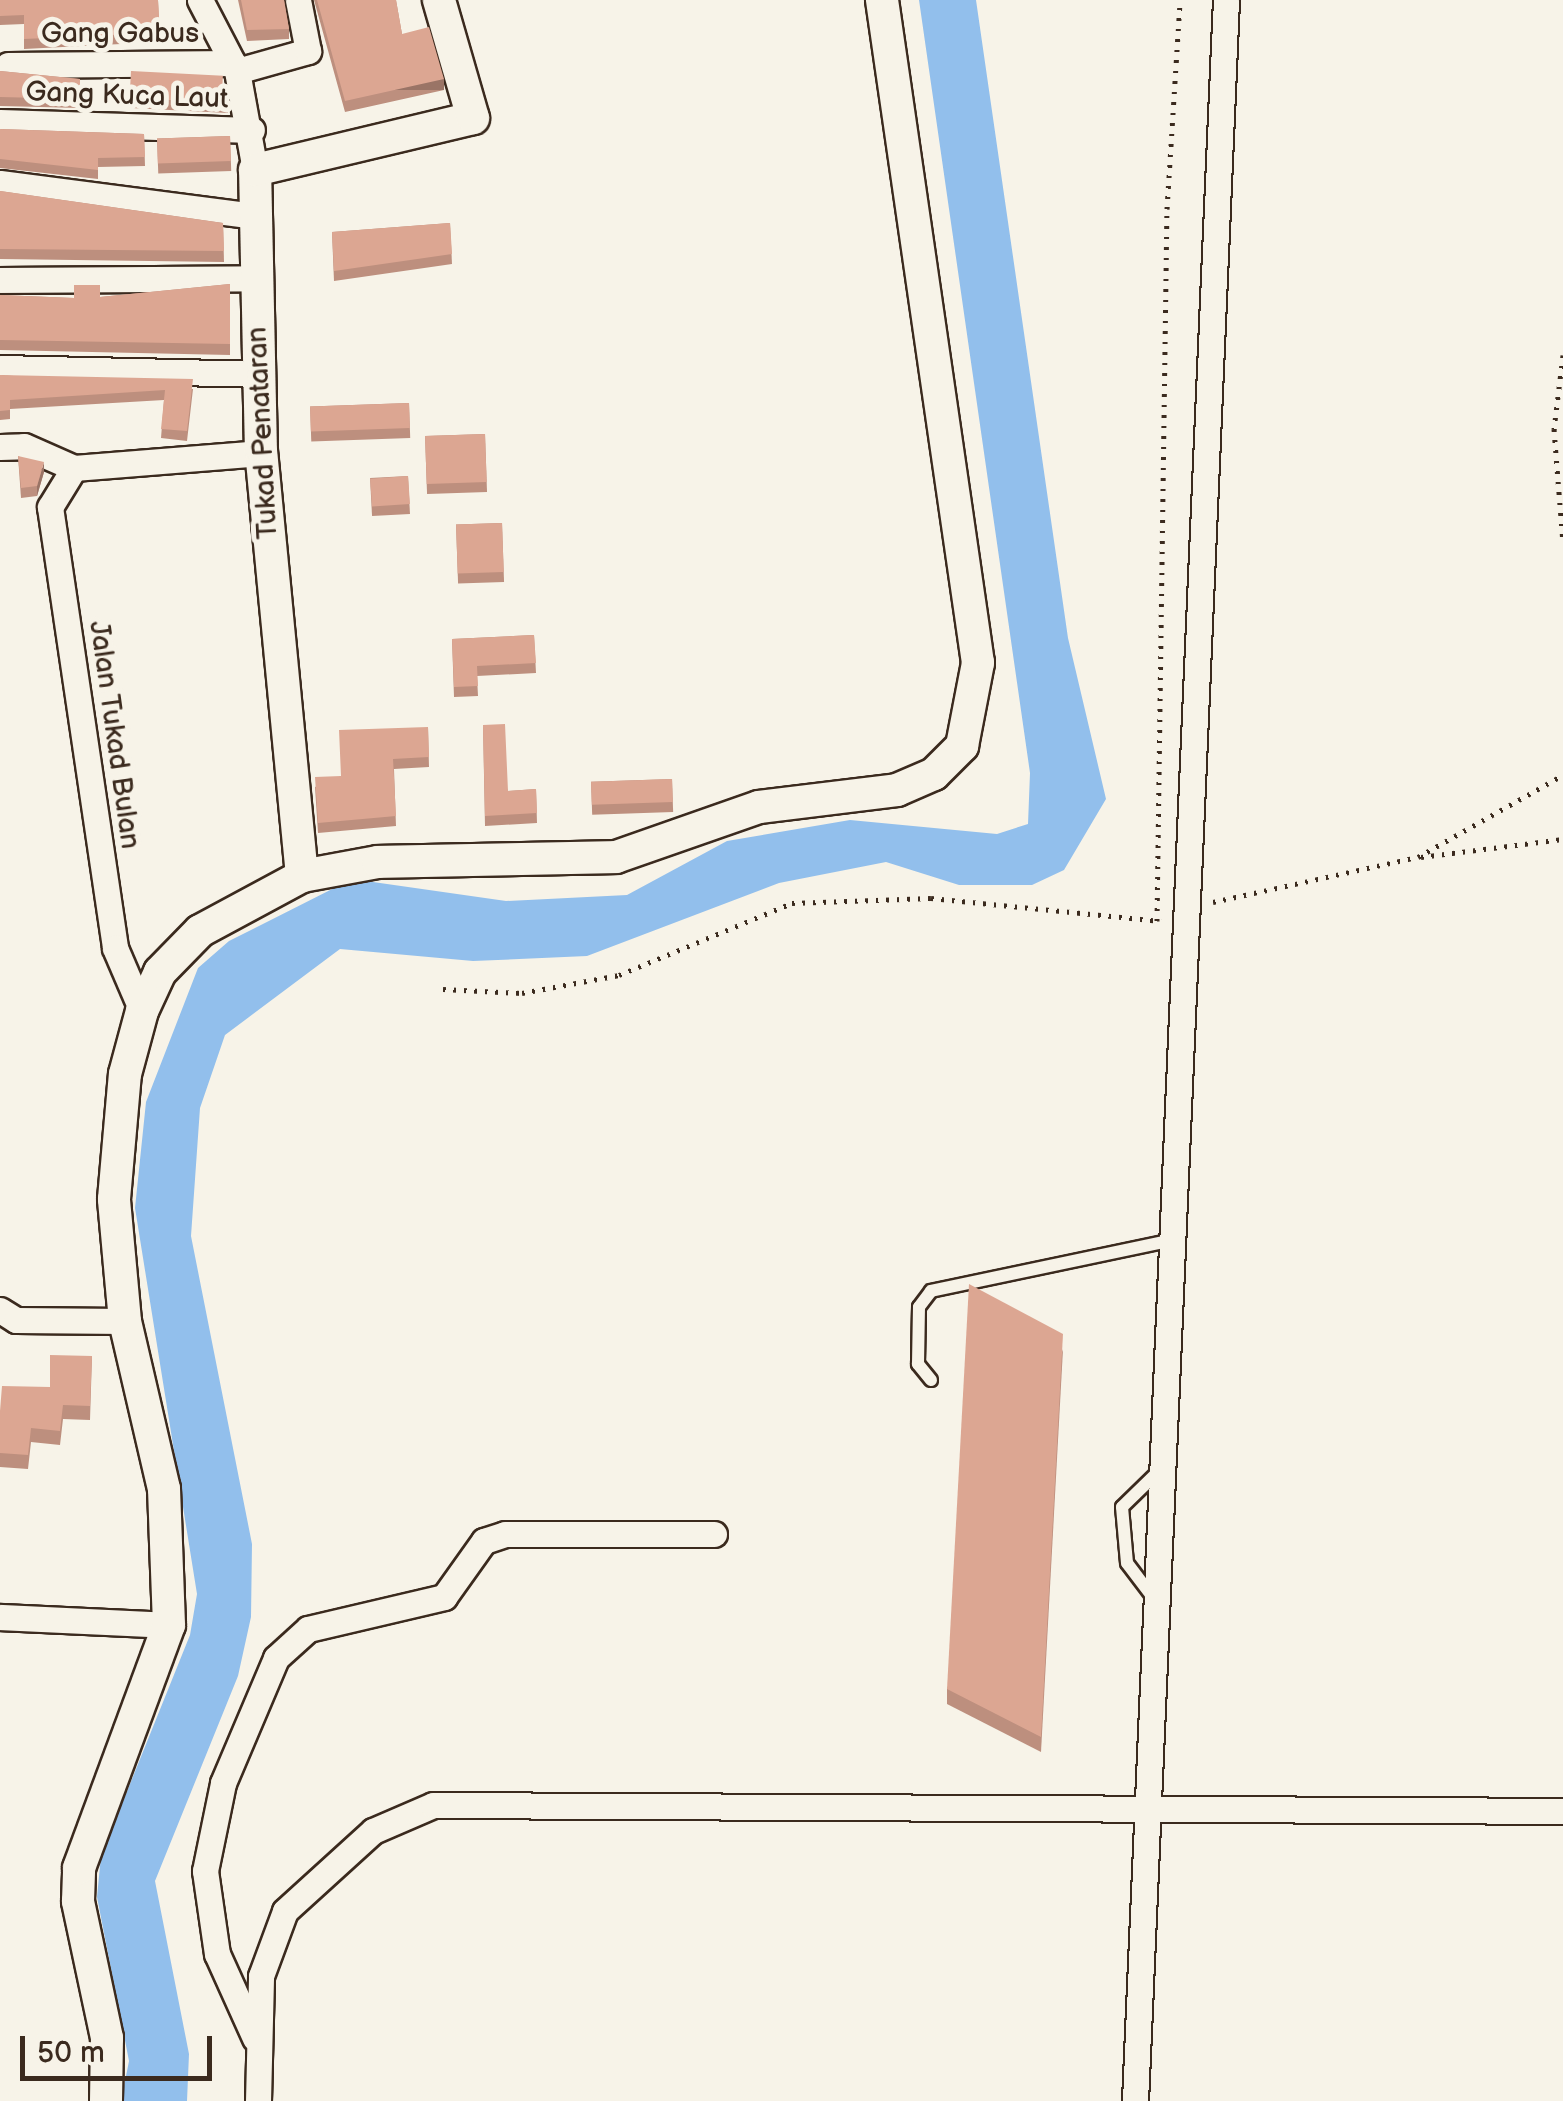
<!DOCTYPE html>
<html>
<head>
<meta charset="utf-8">
<style>
  body { margin:0 }
  #map { position:relative; width:1563px; height:2101px; overflow:hidden; background:#f7f3e8; font-family:"Balsamiq Sans",sans-serif }
  div>[style] { position:absolute }
  .water>* { inset:0; background:#92bfec }
  .path>* { height:5px; margin-top:-2.5px; transform-origin:0; background:repeating-linear-gradient(90deg,#3b2a1e 0 2.5px,transparent 0 10.5px) }
  .roads { filter:drop-shadow(2px 0 #3b2a1e) drop-shadow(-2px 0 #3b2a1e) drop-shadow(0 2px #3b2a1e) drop-shadow(0 -2px #3b2a1e) }
  .service>* { height:12px; margin:-6px; padding:0 6px; transform-origin:6px; border-radius:6px; background:#f7f3e8 }
  .minor>* { height:25px; margin:-12.5px; padding:0 12.5px; transform-origin:12.5px; border-radius:12.5px; background:#f7f3e8 }
  .tertiary>* { height:32px; margin:-16px; padding:0 16px; transform-origin:16px; border-radius:16px; background:#f7f3e8 }
  .wall>* { inset:0; background:#bd8f7e; transform-origin:0 0 }
  .shaded-wall>* { inset:0; background:#9a7466; transform-origin:0 0 }
  .building>* { inset:0; background:#dca692; transform-origin:0 0 }
  span { translate:-50% -50%; white-space:nowrap; text-align:center; line-height:1.15; -webkit-text-stroke:10px #f7f3e8; paint-order:stroke }
  .street-label { font-size:28px; color:#3b2a1e }
  .scale { position:absolute; left:20px; top:2036px; width:192px; height:45px; box-sizing:border-box; border:5px solid #3b2a1e; border-top:0; padding-left:12px; font-size:30px; line-height:35px; white-space:nowrap; color:#3b2a1e; -webkit-text-stroke:8px #f7f3e8; paint-order:stroke }
</style>
</head>
<body>
<div id="map">
  <div class="water">
    <div style="clip-path:polygon(919px 0,976px 0,1068px 638px,1106px 799px,1064px 870px,1032px 885px,959px 885px,886px 862px,779px 883px,587px 956px,473px 961px,340px 949px,225px 1035px,200px 1108px,191px 1236px,252px 1544px,251px 1617px,238px 1676px,155px 1881px,189px 2054px,187px 2101px,121px 2101px,129px 2061px,97px 1897px,101px 1856px,190px 1635px,197px 1594px,135px 1208px,146px 1102px,198px 968px,229px 941px,352px 879px,506px 901px,627px 895px,727px 841px,850px 820px,997px 834px,1028px 824px,1030px 773px)"></div>
  </div>
  <div class="path">
    <div style="left:1563px;top:355px;width:75px;rotate:96.9deg"></div>
    <div style="left:1554px;top:429px;width:114px;rotate:85.5deg"></div>
    <div style="left:1421px;top:857px;width:143px;rotate:-7.2deg"></div>
    <div style="left:1213px;top:902px;width:210px;rotate:-12.4deg"></div>
    <div style="left:1418px;top:857px;width:167px;rotate:-29.5deg"></div>
    <div style="left:1157px;top:921px;width:712px;rotate:-89.2deg"></div>
    <div style="left:1167px;top:209px;width:209px;rotate:-86.4deg"></div>
    <div style="left:443px;top:989px;width:79px;rotate:2.9deg"></div>
    <div style="left:522px;top:993px;width:99px;rotate:-10.5deg"></div>
    <div style="left:619px;top:975px;width:187px;rotate:-22.6deg"></div>
    <div style="left:792px;top:903px;width:139px;rotate:-2.1deg"></div>
    <div style="left:931px;top:898px;width:231px;rotate:5.7deg"></div>
  </div>
  <div class="roads">
    <div class="service">
      <div style="left:931px;top:1380px;width:21px;rotate:-129deg"></div>
      <div style="left:918px;top:1364px;width:57px;rotate:-89deg"></div>
      <div style="left:919px;top:1307px;width:20px;rotate:-53deg"></div>
      <div style="left:931px;top:1291px;width:248px;rotate:-11.9deg"></div>
      <div style="left:1155px;top:1600px;width:46px;rotate:-127.1deg"></div>
      <div style="left:1127px;top:1563px;width:56px;rotate:-95.1deg"></div>
      <div style="left:1122px;top:1507px;width:53px;rotate:-44.2deg"></div>
    </div>
    <div class="minor">
      <div style="left:200px;top:0;width:80px;rotate:62.5deg"></div>
      <div style="left:237px;top:71px;width:101px;rotate:79.7deg"></div>
      <div style="left:8px;top:65px;width:225px;rotate:-0.5deg"></div>
      <div style="left:237px;top:71px;width:74px;rotate:-15.7deg"></div>
      <div style="left:308px;top:51px;width:52px;rotate:-101.1deg"></div>
      <div style="left:0;top:122px;width:252px;rotate:1.8deg"></div>
      <div style="left:0;top:183px;width:256px;rotate:7.4deg"></div>
      <div style="left:0;top:280px;width:255px;rotate:-0.4deg"></div>
      <div style="left:0;top:368px;width:257px;rotate:1.3deg"></div>
      <div style="left:0;top:447px;width:24px;rotate:-2deg"></div>
      <div style="left:24px;top:446px;width:55px;rotate:23.7deg"></div>
      <div style="left:74px;top:468px;width:188px;rotate:-4.6deg"></div>
      <div style="left:74px;top:468px;width:46px;rotate:121.6deg"></div>
      <div style="left:50px;top:507px;width:446px;rotate:81.6deg"></div>
      <div style="left:115px;top:948px;width:69px;rotate:66.8deg"></div>
      <div style="left:0;top:1310px;width:19px;rotate:32deg"></div>
      <div style="left:16px;top:1320px;width:109px;rotate:0.5deg"></div>
      <div style="left:0;top:1617px;width:169px;rotate:2.7deg"></div>
      <div style="left:255px;top:2038px;width:92px;rotate:-114.3deg"></div>
      <div style="left:217px;top:1954px;width:84px;rotate:-98.2deg"></div>
      <div style="left:205px;top:1871px;width:90px;rotate:-78.4deg"></div>
      <div style="left:223px;top:1783px;width:136px;rotate:-67deg"></div>
      <div style="left:276px;top:1658px;width:43px;rotate:-42.2deg"></div>
      <div style="left:308px;top:1629px;width:140px;rotate:-13.2deg"></div>
      <div style="left:444px;top:1597px;width:69px;rotate:-54.5deg"></div>
      <div style="left:484px;top:1541px;width:22px;rotate:-18deg"></div>
      <div style="left:505px;top:1534px;width:209px"></div>
      <div style="left:258px;top:2101px;width:125px;rotate:-88.6deg"></div>
      <div style="left:261px;top:1976px;width:69px;rotate:-69.7deg"></div>
      <div style="left:285px;top:1911px;width:119px;rotate:-42.3deg"></div>
      <div style="left:373px;top:1831px;width:65px;rotate:-23.4deg"></div>
      <div style="left:433px;top:1805px;width:1130px;rotate:0.3deg"></div>
      <div style="left:1135px;top:2101px;width:2103px;rotate:-87.52deg"></div>
    </div>
    <div class="tertiary">
      <div style="left:302px;top:876px;width:425px;rotate:-95.5deg"></div>
      <div style="left:261px;top:453px;width:283px;rotate:-91.2deg"></div>
      <div style="left:255px;top:170px;width:224px;rotate:-13.4deg"></div>
      <div style="left:473px;top:118px;width:123px;rotate:-106.1deg"></div>
      <div style="left:106px;top:2101px;width:63px;rotate:-89.1deg"></div>
      <div style="left:107px;top:2038px;width:140px;rotate:-102deg"></div>
      <div style="left:78px;top:1901px;width:33px;rotate:-88deg"></div>
      <div style="left:79px;top:1868px;width:259px;rotate:-69.7deg"></div>
      <div style="left:169px;top:1625px;width:136px;rotate:-92.1deg"></div>
      <div style="left:164px;top:1489px;width:172px;rotate:-103.1deg"></div>
      <div style="left:125px;top:1321px;width:122px;rotate:-95.2deg"></div>
      <div style="left:114px;top:1199px;width:125px;rotate:-85deg"></div>
      <div style="left:125px;top:1074px;width:65px;rotate:-74.9deg"></div>
      <div style="left:142px;top:1011px;width:43px;rotate:-65.2deg"></div>
      <div style="left:160px;top:972px;width:57px;rotate:-45.7deg"></div>
      <div style="left:200px;top:931px;width:116px;rotate:-28.3deg"></div>
      <div style="left:302px;top:876px;width:77px;rotate:-10.4deg"></div>
      <div style="left:378px;top:862px;width:238px;rotate:-1.2deg"></div>
      <div style="left:616px;top:857px;width:151px;rotate:-19.3deg"></div>
      <div style="left:759px;top:807px;width:139px;rotate:-7deg"></div>
      <div style="left:897px;top:790px;width:40px;rotate:-23.4deg"></div>
      <div style="left:934px;top:774px;width:40px;rotate:-45deg"></div>
      <div style="left:962px;top:746px;width:85px;rotate:-79.1deg"></div>
      <div style="left:978px;top:663px;width:670px;rotate:-98.24deg"></div>
    </div>
  </div>
  <div class="wall">
    <div style="clip-path:polygon(0 0,158px 0,160px 42px,24px 49px,24px 24px,0 25px)"></div>
    <div style="clip-path:polygon(238px 0,284px 0,289px 29px,289px 39px,247px 41px)"></div>
    <div style="clip-path:polygon(314px 0,396px 0,402px 34px,444px 90px,345px 112px)"></div>
    <div style="clip-path:polygon(0 71px,80px 79px,80px 108px,0 106px)"></div>
    <div style="clip-path:polygon(131px 71px,228px 103px,228px 113px,131px 108px)"></div>
    <div style="clip-path:polygon(0 129px,144px 134px,145px 166px,98px 167px,98px 179px,0 168px)"></div>
    <div style="left:230px;top:136px;width:35px;height:73px;rotate:88deg"></div>
    <div style="clip-path:polygon(0 191px,223px 223px,224px 262px,0 259px)"></div>
    <div style="clip-path:polygon(450px 223px,452px 264px,334px 281px,332px 232px)"></div>
    <div style="clip-path:polygon(230px 284px,230px 355px,0 350px,0 295px,74px 298px,100px 297px)"></div>
    <div style="clip-path:polygon(0 375px,193px 389px,187px 441px,161px 438px,164px 400px,10px 409px,10px 419px,0 420px)"></div>
    <div style="left:409px;top:403px;width:35px;height:99px;rotate:88deg"></div>
    <div style="left:485px;top:434px;width:58px;height:60px;rotate:88deg"></div>
    <div style="clip-path:polygon(18px 456px,44px 472px,37px 496px,21px 498px)"></div>
    <div style="left:408px;top:476px;width:38px;height:38px;rotate:87deg"></div>
    <div style="left:502px;top:523px;width:59px;height:46px;rotate:88deg"></div>
    <div style="clip-path:polygon(534px 635px,536px 673px,477px 676px,478px 696px,454px 697px,452px 639px)"></div>
    <div style="clip-path:polygon(483px 725px,508px 791px,536px 789px,537px 823px,485px 826px)"></div>
    <div style="clip-path:polygon(428px 727px,429px 767px,394px 769px,396px 826px,318px 833px,315px 787px,341px 776px)"></div>
    <div style="left:672px;top:779px;width:33px;height:81px;rotate:88deg"></div>
    <div style="clip-path:polygon(1063px 1349px,1041px 1752px,947px 1704px,947px 1689px)"></div>
    <div style="clip-path:polygon(92px 1356px,90px 1420px,63px 1419px,60px 1445px,31px 1442px,28px 1469px,0 1467px,0 1411px,50px 1387px)"></div>
  </div>
  <div class="shaded-wall">
    <div style="left:444px;top:79px;width:11px;height:101px;rotate:90deg"></div>
    <div style="clip-path:polygon(44px 462px,44px 472px,37px 496px,37px 486px)"></div>
  </div>
  <div class="building">
    <div style="clip-path:polygon(0 0,158px 0,160px 33px,24px 39px,24px 15px,0 16px)"></div>
    <div style="clip-path:polygon(241px 0,284px 0,289px 29px,247px 30px)"></div>
    <div style="clip-path:polygon(317px 0,396px 0,402px 34px,429px 27px,444px 79px,345px 101px)"></div>
    <div style="clip-path:polygon(0 71px,80px 79px,80px 99px,0 97px)"></div>
    <div style="left:131px;top:71px;width:92px;height:27px;rotate:3deg"></div>
    <div style="clip-path:polygon(0 129px,144px 134px,145px 157px,98px 158px,98px 170px,0 159px)"></div>
    <div style="left:230px;top:136px;width:25px;height:73px;rotate:88deg"></div>
    <div style="clip-path:polygon(0 191px,223px 223px,224px 251px,0 249px)"></div>
    <div style="clip-path:polygon(450px 223px,452px 254px,334px 271px,332px 232px)"></div>
    <div style="clip-path:polygon(230px 284px,230px 344px,0 340px,0 295px,74px 298px,74px 285px,100px 285px,100px 297px)"></div>
    <div style="clip-path:polygon(0 375px,193px 379px,187px 431px,161px 429px,165px 390px,10px 400px,10px 410px,0 411px)"></div>
    <div style="left:409px;top:403px;width:25px;height:99px;rotate:88deg"></div>
    <div style="left:485px;top:434px;width:48px;height:60px;rotate:88deg"></div>
    <div style="clip-path:polygon(18px 456px,44px 462px,37px 486px,21px 488px)"></div>
    <div style="left:408px;top:476px;width:28px;height:38px;rotate:86deg"></div>
    <div style="left:502px;top:523px;width:49px;height:46px;rotate:88deg"></div>
    <div style="clip-path:polygon(534px 635px,536px 663px,477px 666px,478px 686px,454px 687px,452px 639px)"></div>
    <div style="clip-path:polygon(505px 724px,508px 791px,536px 789px,537px 813px,485px 816px,483px 725px)"></div>
    <div style="clip-path:polygon(428px 727px,429px 757px,393px 759px,396px 816px,318px 823px,315px 777px,341px 776px,339px 730px)"></div>
    <div style="left:672px;top:779px;width:23px;height:81px;rotate:88deg"></div>
    <div style="clip-path:polygon(969px 1284px,1063px 1334px,1041px 1737px,947px 1689px)"></div>
    <div style="clip-path:polygon(50px 1355px,92px 1356px,90px 1406px,63px 1405px,60px 1431px,31px 1428px,28px 1455px,0 1453px,0 1411px,2px 1386px,50px 1387px)"></div>
  </div>
  <div class="street-label">
    <span style="left:120px;top:34px">Gang Gabus</span>
    <span style="left:127px;top:96px;rotate:2deg">Gang Kuca Laut</span>
    <span style="left:263px;top:433px;rotate:-93deg">Tukad Penataran</span>
    <span style="left:114px;top:735px;rotate:82deg">Jalan Tukad Bulan</span>
  </div>
  <div class="scale">50 m</div>
</div>
</body>
</html>
